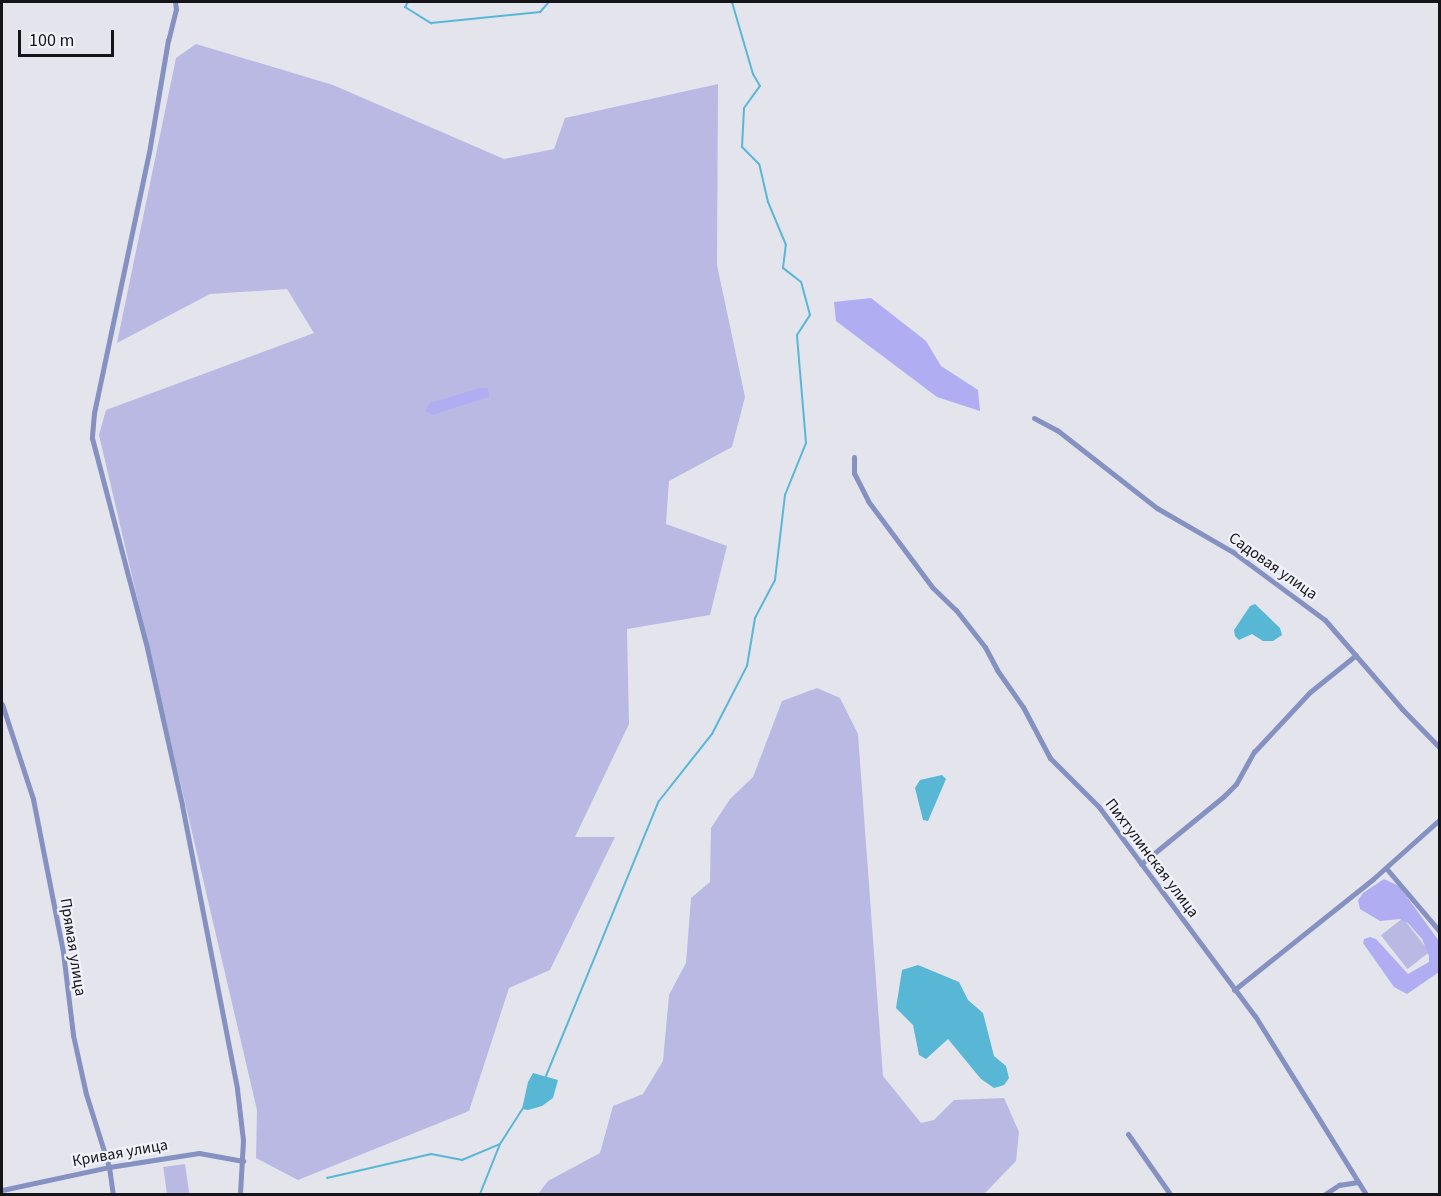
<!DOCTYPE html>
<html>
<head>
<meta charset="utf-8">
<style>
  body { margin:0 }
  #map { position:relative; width:1441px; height:1196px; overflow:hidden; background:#e4e4ed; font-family:"Source Sans 3",sans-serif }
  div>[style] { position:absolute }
  .green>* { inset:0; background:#bab9e4; transform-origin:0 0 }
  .forest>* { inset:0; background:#b0adf3 }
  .water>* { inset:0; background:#59b7d6 }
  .stream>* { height:2px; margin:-1px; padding:0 1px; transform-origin:1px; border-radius:1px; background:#59b7d6 }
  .street>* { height:5px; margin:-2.5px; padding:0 2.5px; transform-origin:2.5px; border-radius:2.5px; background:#8592c1 }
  span { translate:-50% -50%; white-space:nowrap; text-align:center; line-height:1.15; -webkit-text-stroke:4.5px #f1f1fa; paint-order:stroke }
  .street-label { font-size:16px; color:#151519 }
  .frame { position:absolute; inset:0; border:3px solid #151519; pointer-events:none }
  .scale { position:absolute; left:18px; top:30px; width:96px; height:27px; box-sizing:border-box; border:3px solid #151519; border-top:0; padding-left:8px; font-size:18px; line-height:21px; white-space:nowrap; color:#151519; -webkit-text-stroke:4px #f1f1fa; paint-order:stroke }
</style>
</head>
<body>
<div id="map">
  <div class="green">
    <div style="clip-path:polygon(196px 44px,333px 85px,504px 159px,554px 149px,565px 118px,718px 84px,717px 265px,745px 397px,732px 447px,669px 481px,666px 524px,727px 546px,710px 615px,627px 629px,629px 724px,575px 837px,615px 837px,550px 970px,509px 988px,469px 1111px,298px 1180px,256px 1158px,257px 1110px,99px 435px,106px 410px,314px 333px,287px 289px,210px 294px,117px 343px,176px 58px)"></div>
    <div style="clip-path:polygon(817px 688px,840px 698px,858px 734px,883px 1076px,921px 1123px,934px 1120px,954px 1100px,1004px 1098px,1019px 1132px,1016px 1161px,984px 1194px,538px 1194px,548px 1181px,600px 1153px,613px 1106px,643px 1094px,663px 1061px,669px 995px,686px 963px,691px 898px,710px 882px,711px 828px,730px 799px,753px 777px,782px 701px)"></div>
    <div style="left:1403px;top:918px;width:43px;height:28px;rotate:52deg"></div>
    <div style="left:185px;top:1164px;width:30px;height:22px;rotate:82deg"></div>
  </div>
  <div class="forest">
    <div style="clip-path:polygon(871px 298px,926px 341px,941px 366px,978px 390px,980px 411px,937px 397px,836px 321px,834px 302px)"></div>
    <div style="clip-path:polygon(480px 388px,488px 388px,489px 397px,432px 415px,425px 411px,430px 403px)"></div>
    <div style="clip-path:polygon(1384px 879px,1399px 886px,1439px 941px,1439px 972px,1407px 994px,1394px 987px,1363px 943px,1364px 939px,1370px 937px,1376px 939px,1408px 974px,1429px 962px,1429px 956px,1422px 939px,1408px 923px,1400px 919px,1380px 921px,1360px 909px,1358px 900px,1363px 893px)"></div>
  </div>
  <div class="water">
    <div style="clip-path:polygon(1255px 604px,1280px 628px,1282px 635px,1273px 641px,1263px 641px,1252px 634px,1239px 640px,1235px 636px,1234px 630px,1250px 606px)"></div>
    <div style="clip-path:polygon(942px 775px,946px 779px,928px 821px,923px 820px,915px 788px,920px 780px)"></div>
    <div style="clip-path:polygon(918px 965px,959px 982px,968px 1000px,983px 1013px,994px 1056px,1006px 1066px,1009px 1078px,1004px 1085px,994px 1088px,981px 1079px,948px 1039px,926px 1059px,919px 1055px,913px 1025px,896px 1008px,902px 970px)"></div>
    <div style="clip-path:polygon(533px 1073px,558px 1080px,553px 1098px,542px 1106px,528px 1110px,522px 1109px,528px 1082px)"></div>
  </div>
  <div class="stream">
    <div style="left:408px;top:2px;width:6px;rotate:121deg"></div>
    <div style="left:405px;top:7px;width:31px;rotate:32deg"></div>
    <div style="left:431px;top:23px;width:110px;rotate:-5.8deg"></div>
    <div style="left:540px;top:12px;width:13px;rotate:-48deg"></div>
    <div style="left:546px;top:1076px;width:297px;rotate:-67.7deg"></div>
    <div style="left:659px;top:801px;width:85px;rotate:-51.7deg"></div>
    <div style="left:712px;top:734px;width:76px;rotate:-62.8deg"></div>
    <div style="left:747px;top:666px;width:49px;rotate:-80.5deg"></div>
    <div style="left:755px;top:618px;width:43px;rotate:-62.2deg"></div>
    <div style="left:775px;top:580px;width:86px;rotate:-83.3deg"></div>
    <div style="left:785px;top:495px;width:56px;rotate:-68deg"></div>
    <div style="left:806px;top:443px;width:108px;rotate:-94.8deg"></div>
    <div style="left:797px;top:335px;width:24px;rotate:-57deg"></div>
    <div style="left:810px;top:315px;width:34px;rotate:-105deg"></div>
    <div style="left:801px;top:282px;width:23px;rotate:-142deg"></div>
    <div style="left:783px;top:268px;width:23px;rotate:-83deg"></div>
    <div style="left:786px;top:245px;width:47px;rotate:-112.7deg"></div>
    <div style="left:768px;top:202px;width:39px;rotate:-103deg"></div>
    <div style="left:759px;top:164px;width:24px;rotate:-135deg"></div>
    <div style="left:742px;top:147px;width:39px;rotate:-87deg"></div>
    <div style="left:744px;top:108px;width:27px;rotate:-54deg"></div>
    <div style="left:760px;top:86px;width:14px;rotate:-120deg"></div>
    <div style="left:753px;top:74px;width:75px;rotate:-106.3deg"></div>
    <div style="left:327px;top:1178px;width:107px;rotate:-13deg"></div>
    <div style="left:431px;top:1154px;width:32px;rotate:11deg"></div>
    <div style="left:462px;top:1160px;width:41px;rotate:-22.8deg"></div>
    <div style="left:500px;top:1144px;width:43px;rotate:-57.4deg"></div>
    <div style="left:480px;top:1194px;width:54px;rotate:-68.2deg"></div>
  </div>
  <div class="street">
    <div style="left:175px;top:2px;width:7px;rotate:82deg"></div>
    <div style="left:176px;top:9px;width:32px;rotate:104deg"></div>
    <div style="left:168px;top:40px;width:114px;rotate:99.6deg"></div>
    <div style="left:149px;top:152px;width:267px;rotate:101.9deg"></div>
    <div style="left:94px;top:413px;width:25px;rotate:95deg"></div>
    <div style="left:92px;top:438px;width:217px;rotate:75.3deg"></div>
    <div style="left:147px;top:648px;width:161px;rotate:77.4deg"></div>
    <div style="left:182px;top:805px;width:289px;rotate:79deg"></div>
    <div style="left:237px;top:1089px;width:51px;rotate:83.3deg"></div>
    <div style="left:243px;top:1140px;width:54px;rotate:93.2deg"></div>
    <div style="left:1034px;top:418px;width:26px;rotate:28deg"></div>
    <div style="left:1057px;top:430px;width:127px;rotate:38deg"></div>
    <div style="left:1157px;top:508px;width:88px;rotate:30.1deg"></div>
    <div style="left:1233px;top:552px;width:114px;rotate:36.5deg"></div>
    <div style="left:1325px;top:620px;width:118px;rotate:49.1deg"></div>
    <div style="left:1402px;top:709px;width:54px;rotate:45.7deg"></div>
    <div style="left:854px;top:457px;width:16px;rotate:90deg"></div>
    <div style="left:854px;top:473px;width:31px;rotate:63deg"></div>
    <div style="left:868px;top:501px;width:107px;rotate:53.3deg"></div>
    <div style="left:932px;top:587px;width:33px;rotate:44deg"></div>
    <div style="left:956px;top:610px;width:47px;rotate:51.9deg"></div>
    <div style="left:985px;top:647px;width:26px;rotate:62deg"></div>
    <div style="left:997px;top:670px;width:45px;rotate:54.9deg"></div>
    <div style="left:1023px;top:707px;width:58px;rotate:62.1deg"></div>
    <div style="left:1050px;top:758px;width:69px;rotate:45deg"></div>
    <div style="left:1099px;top:807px;width:261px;rotate:53.3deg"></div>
    <div style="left:1255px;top:1016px;width:210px;rotate:58.1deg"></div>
    <div style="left:2px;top:704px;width:100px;rotate:71.9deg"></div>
    <div style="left:33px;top:799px;width:156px;rotate:78.9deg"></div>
    <div style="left:63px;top:952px;width:84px;rotate:83.1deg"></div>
    <div style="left:73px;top:1035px;width:60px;rotate:77.6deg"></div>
    <div style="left:86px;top:1094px;width:77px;rotate:72.5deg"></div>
    <div style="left:109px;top:1167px;width:27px;rotate:82deg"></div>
    <div style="left:1141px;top:864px;width:107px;rotate:-39.3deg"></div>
    <div style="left:1224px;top:796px;width:17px;rotate:-45deg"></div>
    <div style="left:1236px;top:784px;width:37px;rotate:-61deg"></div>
    <div style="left:1254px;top:752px;width:82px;rotate:-47deg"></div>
    <div style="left:1310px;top:692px;width:59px;rotate:-38.8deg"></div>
    <div style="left:1386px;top:868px;width:84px;rotate:49.8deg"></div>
    <div style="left:1234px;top:990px;width:178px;rotate:-38.6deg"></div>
    <div style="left:1373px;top:879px;width:90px;rotate:-41.8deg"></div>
    <div style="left:1128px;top:1134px;width:73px;rotate:55deg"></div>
    <div style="left:2px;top:1190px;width:109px;rotate:-12.1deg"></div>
    <div style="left:109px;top:1167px;width:91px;rotate:-8.8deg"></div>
    <div style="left:199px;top:1153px;width:45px;rotate:10.3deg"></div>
    <div style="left:1325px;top:1194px;width:17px;rotate:-33deg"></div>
    <div style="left:1339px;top:1185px;width:19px;rotate:-9deg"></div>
  </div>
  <div class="street-label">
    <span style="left:1273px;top:566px;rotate:35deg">Садовая улица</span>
    <span style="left:1152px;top:858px;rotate:53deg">Пихтулинская улица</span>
    <span style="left:73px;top:947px;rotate:81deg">Прямая улица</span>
    <span style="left:120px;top:1153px;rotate:-10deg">Кривая улица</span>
  </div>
  <div class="frame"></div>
  <div class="scale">100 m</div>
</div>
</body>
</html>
